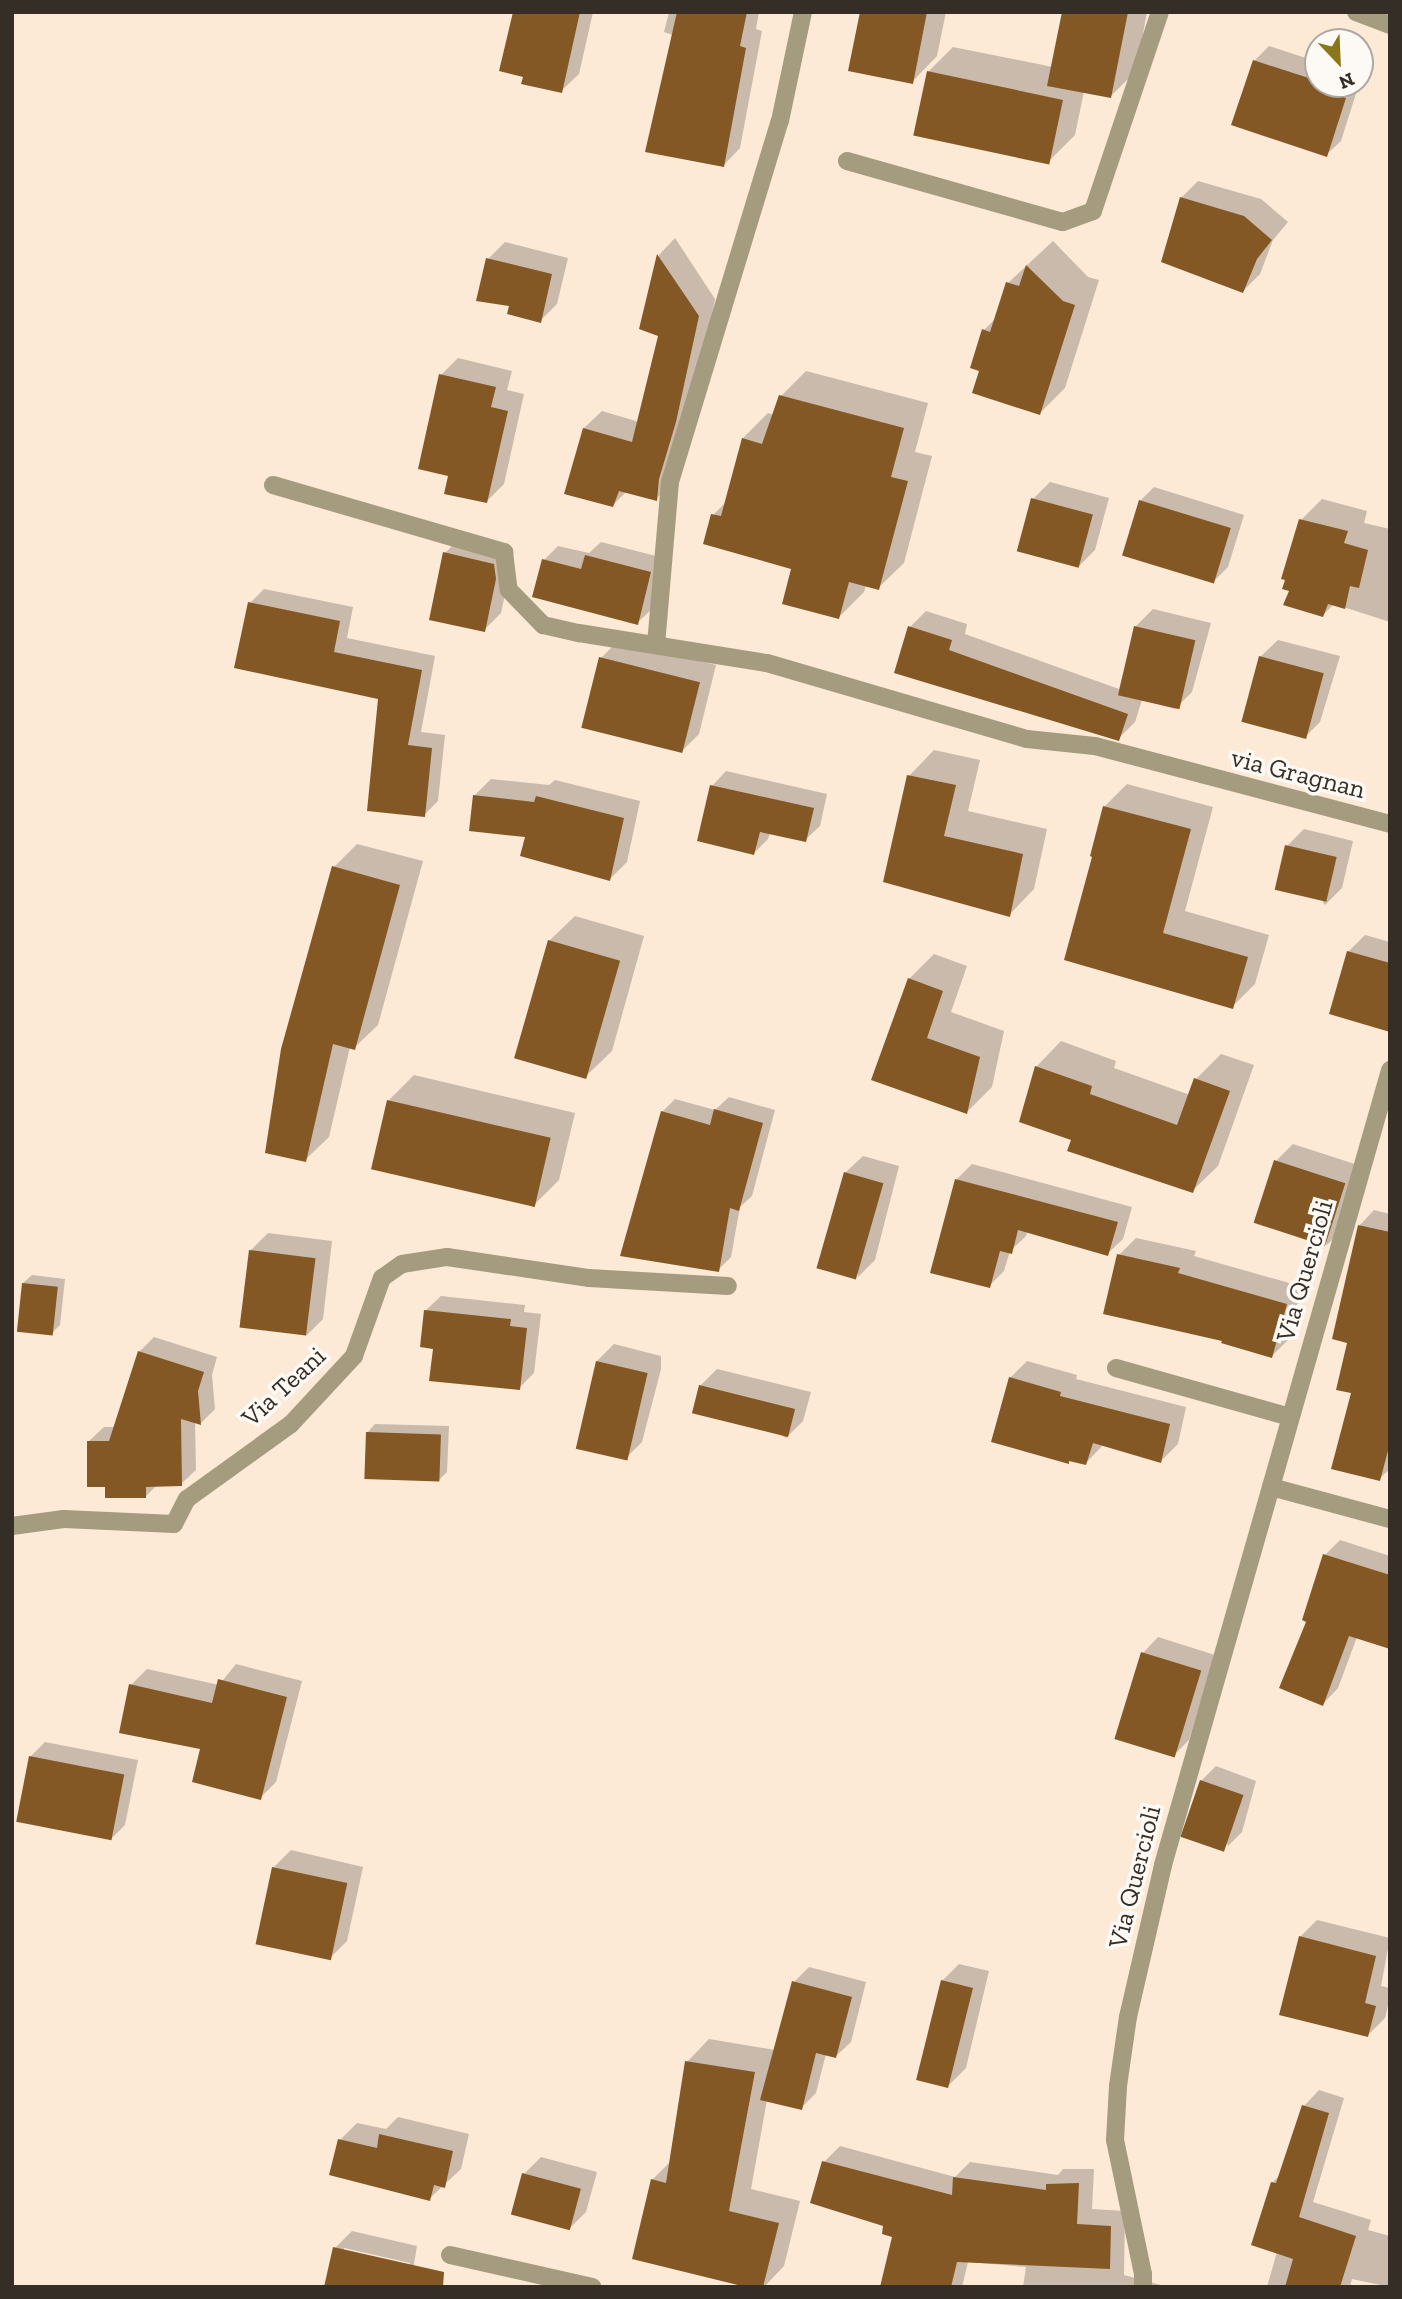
<!DOCTYPE html>
<html>
<head>
<meta charset="utf-8">
<style>
  body { margin:0 }
  #map { position:relative; width:1402px; height:2299px; overflow:hidden; background:#fce9d6; font-family:"Zilla Slab",serif }
  div>[style] { position:absolute }
  .shadow>* { inset:0; background:#0003 }
  .building>* { inset:0; background:#845824; transform-origin:0 0 }
  .minor>* { height:18px; margin:-9px; padding:0 9px; transform-origin:9px; border-radius:9px; background:#a59b7f }
  span { translate:-50% -50%; white-space:nowrap; text-align:center; line-height:1.15; -webkit-text-stroke:7px #fdf9f5; paint-order:stroke }
  .street-label { font-size:26px; color:#352e27 }
  .frame { position:absolute; inset:0; border:14px solid #352e27; pointer-events:none }
  .north { position:absolute; left:1304px; top:28px; width:70px; height:70px; box-sizing:border-box; background:#fdf9f5; border:2px solid #ada8a3; border-radius:50%; rotate:157deg; font-size:19px; font-weight:700; line-height:28px; text-align:center; color:#352e27 }
  .north::after { content:''; display:block; margin:auto; width:24px; height:32px; background:#8a7518; clip-path:polygon(50% 0,100% 100%,50% 72%,0 100%) }
</style>
</head>
<body>
<div id="map">
  <div class="shadow">
    <div style="clip-path:polygon(514px 12px,593px 12px,579px 74px,561px 91px,526px 76px)"></div>
    <div style="clip-path:polygon(669px 12px,759px 12px,756px 29px,762px 31px,740px 148px,723px 166px,673px 35px,664px 32px)"></div>
    <div style="clip-path:polygon(862px 12px,946px 12px,937px 56px,912px 82px)"></div>
    <div style="clip-path:polygon(1064px 12px,1147px 12px,1136px 71px,1111px 96px,1084px 91px,1075px 135px,1050px 160px,928px 72px,953px 47px,1053px 67px)"></div>
    <div style="clip-path:polygon(1269px 46px,1318px 62px,1318px 84px,1359px 84px,1341px 141px,1326px 155px,1233px 124px,1255px 60px)"></div>
    <div style="clip-path:polygon(1198px 181px,1261px 199px,1288px 222px,1273px 240px,1260px 274px,1243px 291px,1181px 198px)"></div>
    <div style="clip-path:polygon(675px 238px,715px 299px,693px 404px,673px 482px,656px 499px,627px 491px,613px 505px,584px 428px,602px 411px,639px 422px,660px 335px,641px 328px,659px 255px)"></div>
    <div style="clip-path:polygon(1053px 241px,1088px 277px,1099px 280px,1065px 388px,1040px 413px,981px 370px,984px 330px,997px 317px,1008px 283px)"></div>
    <div style="clip-path:polygon(505px 242px,568px 258px,557px 304px,540px 321px,488px 259px)"></div>
    <div style="clip-path:polygon(458px 358px,512px 371px,507px 390px,524px 394px,504px 484px,487px 501px,450px 474px,441px 375px)"></div>
    <div style="clip-path:polygon(806px 371px,928px 403px,915px 452px,932px 456px,904px 563px,878px 588px,866px 585px,864px 592px,839px 617px,794px 567px,713px 515px,727px 501px,743px 438px,768px 413px,774px 415px,781px 396px)"></div>
    <div style="clip-path:polygon(1050px 482px,1109px 498px,1095px 550px,1078px 567px,1033px 499px)"></div>
    <div style="clip-path:polygon(1154px 487px,1244px 515px,1228px 567px,1214px 581px,1140px 501px)"></div>
    <div style="clip-path:polygon(1322px 499px,1367px 511px,1364px 523px,1390px 529px,1390px 622px,1334px 604px,1323px 615px,1291px 590px,1301px 520px)"></div>
    <div style="clip-path:polygon(462px 536px,512px 561px,501px 613px,484px 630px,445px 553px)"></div>
    <div style="clip-path:polygon(601px 542px,664px 558px,652px 609px,637px 623px,544px 560px,558px 546px,589px 553px)"></div>
    <div style="clip-path:polygon(264px 589px,353px 607px,347px 638px,435px 656px,421px 732px,445px 735px,438px 801px,424px 815px,380px 698px,250px 603px)"></div>
    <div style="clip-path:polygon(1153px 609px,1211px 623px,1192px 692px,1175px 709px,1142px 700px,1135px 722px,1118px 739px,897px 671px,910px 627px,926px 611px,967px 624px,965px 634px,1119px 689px,1136px 626px)"></div>
    <div style="clip-path:polygon(1278px 640px,1340px 656px,1320px 722px,1303px 739px,1260px 657px)"></div>
    <div style="clip-path:polygon(618px 641px,716px 665px,699px 734px,682px 751px,601px 658px)"></div>
    <div style="clip-path:polygon(934px 750px,980px 760px,968px 811px,1047px 829px,1034px 889px,1009px 915px,886px 881px,909px 776px)"></div>
    <div style="clip-path:polygon(726px 771px,827px 794px,820px 826px,805px 840px,770px 833px,768px 839px,754px 853px,712px 786px)"></div>
    <div style="clip-path:polygon(491px 779px,549px 785px,555px 780px,640px 801px,627px 862px,610px 879px,474px 796px)"></div>
    <div style="clip-path:polygon(1127px 784px,1213px 807px,1185px 911px,1269px 935px,1255px 984px,1232px 1007px,1066px 959px,1095px 856px,1104px 807px)"></div>
    <div style="clip-path:polygon(1304px 829px,1353px 841px,1342px 888px,1325px 905px,1287px 846px)"></div>
    <div style="clip-path:polygon(357px 844px,423px 861px,378px 1025px,354px 1048px,350px 1047px,329px 1137px,305px 1160px,334px 867px)"></div>
    <div style="clip-path:polygon(575px 916px,644px 936px,612px 1051px,586px 1076px,549px 941px)"></div>
    <div style="clip-path:polygon(1365px 935px,1390px 942px,1390px 1023px,1348px 952px)"></div>
    <div style="clip-path:polygon(934px 954px,967px 966px,951px 1012px,1004px 1031px,992px 1087px,967px 1112px,874px 1079px,909px 979px)"></div>
    <div style="clip-path:polygon(1061px 1041px,1116px 1061px,1114px 1068px,1190px 1095px,1196px 1079px,1221px 1054px,1254px 1065px,1218px 1166px,1192px 1191px,1073px 1139px,1036px 1067px)"></div>
    <div style="clip-path:polygon(414px 1075px,575px 1113px,559px 1180px,534px 1205px,389px 1100px)"></div>
    <div style="clip-path:polygon(729px 1097px,775px 1110px,752px 1196px,740px 1207px,731px 1257px,718px 1270px,662px 1112px,675px 1099px,715px 1110px)"></div>
    <div style="clip-path:polygon(1293px 1144px,1361px 1166px,1344px 1228px,1327px 1245px,1276px 1161px)"></div>
    <div style="clip-path:polygon(863px 1156px,899px 1166px,875px 1260px,858px 1277px,845px 1173px)"></div>
    <div style="clip-path:polygon(972px 1164px,1132px 1207px,1123px 1239px,1107px 1254px,1028px 1231px,1026px 1236px,1010px 1251px,1004px 1271px,989px 1286px,932px 1272px,957px 1179px)"></div>
    <div style="clip-path:polygon(1374px 1210px,1390px 1214px,1390px 1469px,1379px 1479px,1354px 1392px,1349px 1342px,1359px 1226px)"></div>
    <div style="clip-path:polygon(268px 1233px,332px 1241px,323px 1319px,306px 1336px,251px 1250px)"></div>
    <div style="clip-path:polygon(1136px 1238px,1196px 1251px,1194px 1256px,1303px 1287px,1289px 1339px,1272px 1356px,1224px 1339px,1119px 1255px)"></div>
    <div style="clip-path:polygon(32px 1275px,65px 1279px,60px 1325px,52px 1333px,23px 1283px)"></div>
    <div style="clip-path:polygon(441px 1296px,525px 1305px,524px 1312px,541px 1314px,534px 1373px,519px 1388px,435px 1347px,426px 1310px)"></div>
    <div style="clip-path:polygon(154px 1337px,217px 1357px,212px 1375px,215px 1409px,201px 1423px,195px 1421px,196px 1470px,181px 1484px,157px 1485px,145px 1497px,107px 1485px,89px 1441px,104px 1427px,116px 1427px,139px 1352px)"></div>
    <div style="clip-path:polygon(614px 1344px,661px 1356px,661px 1369px,642px 1442px,625px 1459px,597px 1361px)"></div>
    <div style="clip-path:polygon(1027px 1361px,1077px 1375px,1076px 1379px,1186px 1407px,1178px 1444px,1161px 1461px,1103px 1445px,1086px 1463px,1071px 1459px,1068px 1462px,1010px 1378px)"></div>
    <div style="clip-path:polygon(717px 1369px,811px 1392px,803px 1421px,786px 1438px,700px 1386px)"></div>
    <div style="clip-path:polygon(375px 1424px,449px 1426px,447px 1472px,439px 1480px,367px 1433px)"></div>
    <div style="clip-path:polygon(1340px 1540px,1390px 1556px,1390px 1647px,1357px 1637px,1338px 1688px,1323px 1704px,1309px 1621px,1325px 1555px)"></div>
    <div style="clip-path:polygon(1158px 1637px,1215px 1655px,1189px 1740px,1174px 1755px,1143px 1653px)"></div>
    <div style="clip-path:polygon(236px 1664px,302px 1681px,276px 1782px,260px 1798px,131px 1685px,147px 1669px,219px 1685px)"></div>
    <div style="clip-path:polygon(45px 1742px,138px 1760px,125px 1825px,110px 1840px,30px 1757px)"></div>
    <div style="clip-path:polygon(1216px 1766px,1256px 1781px,1242px 1832px,1228px 1846px,1201px 1781px)"></div>
    <div style="clip-path:polygon(291px 1850px,363px 1867px,347px 1941px,330px 1958px,274px 1867px)"></div>
    <div style="clip-path:polygon(1317px 1920px,1390px 1938px,1381px 1986px,1390px 1988px,1390px 1997px,1385px 2018px,1368px 2035px,1300px 1937px)"></div>
    <div style="clip-path:polygon(959px 1964px,989px 1971px,966px 2068px,949px 2085px,942px 1981px)"></div>
    <div style="clip-path:polygon(809px 1967px,866px 1982px,851px 2042px,836px 2056px,826px 2054px,816px 2093px,801px 2108px,767px 2100px,751px 2189px,800px 2201px,784px 2266px,764px 2287px,753px 2287px,652px 2180px,671px 2161px,687px 2062px,709px 2039px,775px 2050px,794px 1982px)"></div>
    <div style="clip-path:polygon(1319px 2090px,1344px 2098px,1313px 2202px,1371px 2220px,1368px 2230px,1390px 2236px,1390px 2287px,1352px 2279px,1350px 2287px,1267px 2287px,1277px 2252px,1272px 2183px,1281px 2174px,1304px 2106px)"></div>
    <div style="clip-path:polygon(398px 2117px,469px 2134px,461px 2169px,429px 2199px,340px 2140px,357px 2123px,386px 2129px)"></div>
    <div style="clip-path:polygon(840px 2146px,955px 2177px,970px 2162px,1058px 2175px,1063px 2169px,1094px 2169px,1092px 2209px,1125px 2211px,1124px 2275px,1168px 2287px,1023px 2287px,1026px 2267px,968px 2262px,962px 2287px,888px 2287px,894px 2236px,824px 2162px)"></div>
    <div style="clip-path:polygon(541px 2157px,597px 2172px,586px 2212px,569px 2229px,524px 2174px)"></div>
    <div style="clip-path:polygon(evenodd,352px 2231px,417px 2246px,410px 2287px,335px 2248px,352px 2231px,344px 2248px,410px 2263px,409px 2266px,344px 2252px,344px 2248px)"></div>
  </div>
  <div class="building">
    <div style="clip-path:polygon(513px 12px,580px 12px,562px 93px,521px 84px,523px 77px,499px 71px)"></div>
    <div style="clip-path:polygon(677px 12px,747px 12px,740px 46px,746px 48px,724px 167px,645px 152px)"></div>
    <div style="clip-path:polygon(860px 12px,927px 12px,913px 84px,848px 71px)"></div>
    <div style="clip-path:polygon(1062px 12px,1128px 12px,1111px 98px,1047px 86px)"></div>
    <div style="clip-path:polygon(1253px 60px,1318px 81px,1318px 84px,1326px 84px,1324px 91px,1346px 98px,1327px 157px,1231px 125px)"></div>
    <div style="left:927px;top:71px;width:139px;height:66px;rotate:12deg"></div>
    <div style="clip-path:polygon(1180px 197px,1244px 216px,1272px 240px,1257px 259px,1243px 293px,1161px 262px)"></div>
    <div style="clip-path:polygon(657px 254px,699px 316px,676px 422px,659px 479px,657px 501px,619px 491px,613px 507px,564px 494px,583px 428px,632px 442px,658px 336px,639px 329px)"></div>
    <div style="clip-path:polygon(486px 258px,552px 274px,541px 323px,507px 314px,509px 306px,476px 301px)"></div>
    <div style="clip-path:polygon(1026px 265px,1063px 301px,1075px 305px,1040px 415px,972px 393px,979px 371px,970px 368px,982px 329px,990px 332px,1006px 282px,1019px 286px)"></div>
    <div style="clip-path:polygon(439px 374px,496px 387px,491px 407px,508px 411px,487px 503px,444px 494px,448px 476px,418px 469px)"></div>
    <div style="clip-path:polygon(779px 395px,904px 428px,891px 477px,908px 481px,879px 590px,849px 582px,839px 619px,782px 604px,791px 569px,703px 544px,711px 514px,721px 516px,742px 438px,762px 444px)"></div>
    <div style="left:1031px;top:498px;width:64px;height:55px;rotate:15deg"></div>
    <div style="left:1139px;top:500px;width:96px;height:58px;rotate:17deg"></div>
    <div style="clip-path:polygon(1299px 519px,1348px 531px,1344px 543px,1368px 550px,1359px 588px,1350px 586px,1345px 609px,1328px 604px,1323px 617px,1283px 605px,1289px 591px,1282px 589px,1285px 580px,1281px 579px)"></div>
    <div style="clip-path:polygon(443px 552px,494px 564px,496px 579px,485px 632px,429px 620px)"></div>
    <div style="clip-path:polygon(585px 555px,651px 572px,638px 625px,532px 597px,542px 559px,581px 569px)"></div>
    <div style="clip-path:polygon(248px 602px,340px 621px,334px 652px,422px 670px,408px 745px,432px 748px,425px 817px,367px 811px,378px 699px,234px 668px)"></div>
    <div style="clip-path:polygon(908px 626px,952px 640px,949px 650px,1128px 714px,1119px 741px,894px 673px)"></div>
    <div style="left:1134px;top:626px;width:63px;height:71px;rotate:13deg"></div>
    <div style="left:1259px;top:656px;width:67px;height:68px;rotate:15deg"></div>
    <div style="left:599px;top:657px;width:104px;height:73px;rotate:14deg"></div>
    <div style="clip-path:polygon(907px 775px,956px 785px,944px 836px,1023px 854px,1010px 917px,883px 882px)"></div>
    <div style="clip-path:polygon(710px 785px,814px 808px,806px 842px,760px 832px,754px 855px,697px 841px)"></div>
    <div style="clip-path:polygon(473px 795px,534px 802px,536px 796px,624px 818px,610px 881px,520px 856px,525px 837px,469px 831px)"></div>
    <div style="clip-path:polygon(1103px 806px,1191px 829px,1163px 933px,1248px 957px,1233px 1009px,1064px 960px,1092px 857px,1090px 856px)"></div>
    <div style="left:1285px;top:845px;width:53px;height:46px;rotate:13deg"></div>
    <div style="clip-path:polygon(332px 866px,400px 885px,355px 1050px,333px 1044px,306px 1162px,265px 1153px,281px 1049px)"></div>
    <div style="left:548px;top:940px;width:75px;height:123px;rotate:16deg"></div>
    <div style="clip-path:polygon(1347px 951px,1390px 963px,1390px 1032px,1329px 1014px)"></div>
    <div style="clip-path:polygon(908px 978px,943px 991px,927px 1038px,980px 1057px,967px 1114px,871px 1080px)"></div>
    <div style="clip-path:polygon(1035px 1066px,1092px 1086px,1090px 1094px,1177px 1125px,1194px 1078px,1230px 1091px,1193px 1193px,1067px 1151px,1071px 1140px,1019px 1122px)"></div>
    <div style="left:387px;top:1100px;width:168px;height:71px;rotate:13deg"></div>
    <div style="clip-path:polygon(714px 1109px,763px 1123px,739px 1211px,730px 1208px,719px 1272px,620px 1256px,661px 1111px,710px 1125px)"></div>
    <div style="left:1274px;top:1160px;width:75px;height:66px;rotate:18deg"></div>
    <div style="left:844px;top:1172px;width:41px;height:100px;rotate:16deg"></div>
    <div style="clip-path:polygon(955px 1179px,1118px 1222px,1108px 1256px,1018px 1230px,1012px 1254px,1000px 1251px,990px 1288px,930px 1273px)"></div>
    <div style="clip-path:polygon(1358px 1225px,1390px 1232px,1390px 1443px,1380px 1481px,1331px 1469px,1351px 1393px,1336px 1390px,1347px 1343px,1332px 1339px)"></div>
    <div style="left:249px;top:1250px;width:67px;height:78px;rotate:7deg"></div>
    <div style="clip-path:polygon(1117px 1254px,1180px 1268px,1178px 1273px,1287px 1304px,1272px 1358px,1221px 1343px,1222px 1341px,1103px 1314px)"></div>
    <div style="left:22px;top:1283px;width:36px;height:49px;rotate:6deg"></div>
    <div style="clip-path:polygon(424px 1310px,511px 1319px,510px 1326px,527px 1328px,520px 1390px,429px 1381px,433px 1349px,420px 1347px)"></div>
    <div style="clip-path:polygon(138px 1351px,204px 1372px,198px 1391px,201px 1425px,181px 1419px,182px 1486px,146px 1487px,146px 1498px,105px 1498px,105px 1487px,87px 1487px,87px 1441px,109px 1441px)"></div>
    <div style="left:596px;top:1361px;width:53px;height:90px;rotate:13deg"></div>
    <div style="clip-path:polygon(1009px 1377px,1061px 1392px,1060px 1396px,1170px 1424px,1161px 1463px,1093px 1443px,1086px 1465px,1069px 1461px,1069px 1464px,991px 1442px)"></div>
    <div style="left:699px;top:1385px;width:99px;height:29px;rotate:14deg"></div>
    <div style="left:366px;top:1432px;width:75px;height:47px;rotate:2deg"></div>
    <div style="clip-path:polygon(1323px 1554px,1390px 1575px,1390px 1649px,1349px 1636px,1323px 1706px,1279px 1688px,1306px 1622px,1302px 1620px)"></div>
    <div style="left:1141px;top:1652px;width:63px;height:91px;rotate:17deg"></div>
    <div style="clip-path:polygon(218px 1679px,287px 1697px,261px 1800px,192px 1782px,200px 1749px,119px 1733px,129px 1684px,212px 1703px)"></div>
    <div style="left:29px;top:1756px;width:97px;height:67px;rotate:11deg"></div>
    <div style="left:1200px;top:1780px;width:46px;height:60px;rotate:19deg"></div>
    <div style="left:272px;top:1867px;width:77px;height:79px;rotate:12deg"></div>
    <div style="clip-path:polygon(1299px 1936px,1376px 1956px,1365px 2003px,1376px 2006px,1368px 2037px,1279px 2015px)"></div>
    <div style="left:941px;top:1980px;width:33px;height:103px;rotate:14deg"></div>
    <div style="clip-path:polygon(792px 1981px,852px 1997px,836px 2058px,816px 2053px,802px 2110px,760px 2100px)"></div>
    <div style="clip-path:polygon(685px 2061px,755px 2072px,729px 2211px,779px 2223px,763px 2287px,746px 2287px,632px 2259px,651px 2179px,666px 2183px)"></div>
    <div style="clip-path:polygon(1302px 2105px,1329px 2113px,1299px 2217px,1356px 2236px,1340px 2287px,1285px 2287px,1293px 2259px,1251px 2245px,1271px 2182px,1276px 2183px)"></div>
    <div style="clip-path:polygon(379px 2134px,453px 2151px,445px 2188px,434px 2185px,430px 2201px,329px 2175px,338px 2139px,377px 2148px)"></div>
    <div style="clip-path:polygon(822px 2161px,952px 2195px,953px 2177px,1046px 2190px,1046px 2184px,1079px 2183px,1077px 2224px,1111px 2226px,1110px 2269px,957px 2262px,951px 2287px,880px 2287px,892px 2237px,882px 2234px,883px 2226px,810px 2203px)"></div>
    <div style="left:522px;top:2173px;width:61px;height:43px;rotate:15deg"></div>
    <div style="clip-path:polygon(333px 2247px,444px 2272px,443px 2287px,324px 2287px)"></div>
  </div>
  <div class="minor">
    <div style="left:1356px;top:12px;width:36px;rotate:21deg"></div>
    <div style="left:847px;top:161px;width:224px;rotate:15.8deg"></div>
    <div style="left:1063px;top:222px;width:32px;rotate:-20deg"></div>
    <div style="left:1093px;top:211px;width:210px;rotate:-71.4deg"></div>
    <div style="left:273px;top:485px;width:241px;rotate:16.2deg"></div>
    <div style="left:504px;top:552px;width:38px;rotate:83deg"></div>
    <div style="left:509px;top:590px;width:49px;rotate:45.8deg"></div>
    <div style="left:543px;top:625px;width:37px;rotate:13deg"></div>
    <div style="left:579px;top:633px;width:190px;rotate:9.1deg"></div>
    <div style="left:767px;top:663px;width:271px;rotate:16.3deg"></div>
    <div style="left:1027px;top:739px;width:68px;rotate:5.9deg"></div>
    <div style="left:1095px;top:746px;width:305px;rotate:14.8deg"></div>
    <div style="left:656px;top:645px;width:164px;rotate:-85.1deg"></div>
    <div style="left:670px;top:482px;width:377px;rotate:-73.1deg"></div>
    <div style="left:780px;top:121px;width:111px;rotate:-78.1deg"></div>
    <div style="left:1116px;top:1368px;width:181px;rotate:15.7deg"></div>
    <div style="left:1271px;top:1487px;width:123px;rotate:15.1deg"></div>
    <div style="left:12px;top:1526px;width:52px;rotate:-7.7deg"></div>
    <div style="left:64px;top:1519px;width:110px;rotate:2.6deg"></div>
    <div style="left:174px;top:1524px;width:28px;rotate:-63deg"></div>
    <div style="left:187px;top:1499px;width:128px;rotate:-35.8deg"></div>
    <div style="left:291px;top:1424px;width:93px;rotate:-47.2deg"></div>
    <div style="left:354px;top:1356px;width:83px;rotate:-70.3deg"></div>
    <div style="left:382px;top:1278px;width:24px;rotate:-35deg"></div>
    <div style="left:402px;top:1264px;width:46px;rotate:-8.8deg"></div>
    <div style="left:447px;top:1257px;width:144px;rotate:8.4deg"></div>
    <div style="left:589px;top:1278px;width:139px;rotate:3.3deg"></div>
    <div style="left:450px;top:2255px;width:146px;rotate:12.7deg"></div>
    <div style="left:1143px;top:2287px;width:13px;rotate:-90deg"></div>
    <div style="left:1143px;top:2274px;width:137px;rotate:-101.8deg"></div>
    <div style="left:1115px;top:2140px;width:54px;rotate:-86.8deg"></div>
    <div style="left:1118px;top:2086px;width:70px;rotate:-81.8deg"></div>
    <div style="left:1128px;top:2017px;width:156px;rotate:-77deg"></div>
    <div style="left:1163px;top:1865px;width:827px;rotate:-74.06deg"></div>
  </div>
  <div class="street-label">
    <span style="left:1298px;top:774px;rotate:14deg">via Gragnan</span>
    <span style="left:1305px;top:1271px;rotate:-74deg">Via Quercioli</span>
    <span style="left:284px;top:1387px;rotate:-43deg">Via Teani</span>
    <span style="left:1135px;top:1877px;rotate:-76deg">Via Quercioli</span>
  </div>
  <div class="frame"></div>
  <div class="north">N</div>
</div>
</body>
</html>
